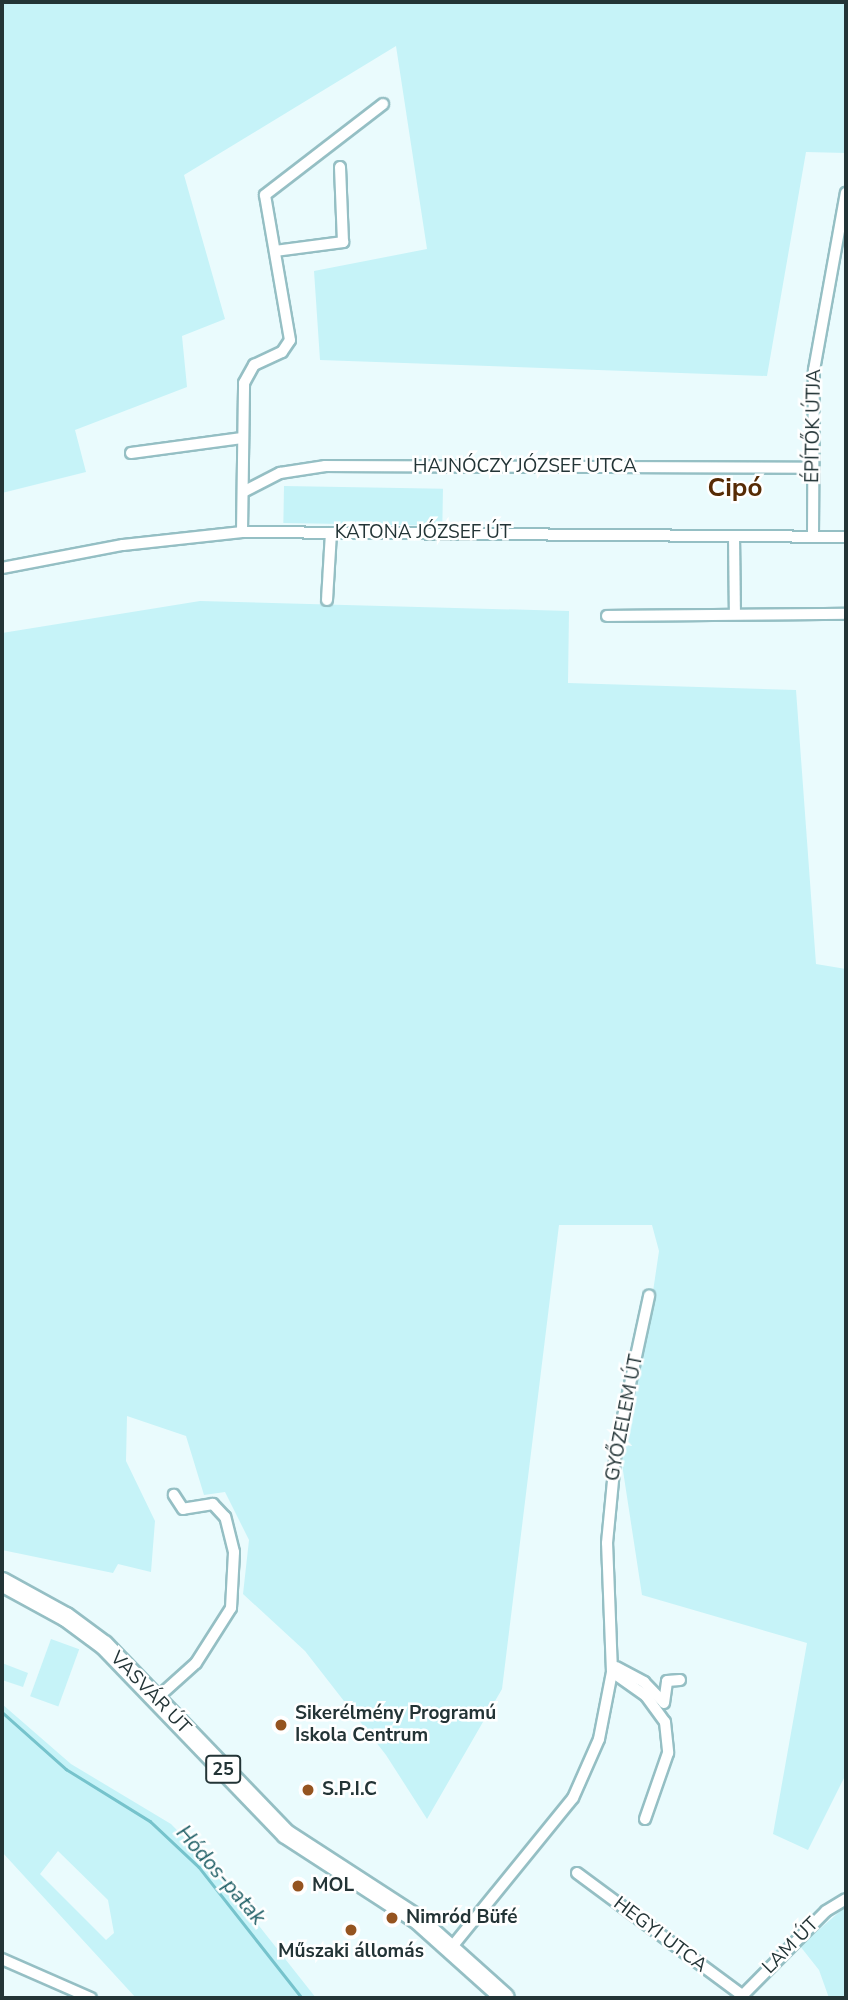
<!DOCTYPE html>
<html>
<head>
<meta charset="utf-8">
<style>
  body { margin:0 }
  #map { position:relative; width:848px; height:2000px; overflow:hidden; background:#eafbfd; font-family:"Nunito Sans",sans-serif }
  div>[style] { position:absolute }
  .green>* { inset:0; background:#c6f3f8; transform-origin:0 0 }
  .stream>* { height:2.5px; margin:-1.25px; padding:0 1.25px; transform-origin:1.25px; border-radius:1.25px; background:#76c3cc }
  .roads { filter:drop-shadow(2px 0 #95bfc4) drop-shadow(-2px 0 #95bfc4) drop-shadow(0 2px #95bfc4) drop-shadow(0 -2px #95bfc4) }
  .minor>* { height:10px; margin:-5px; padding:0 5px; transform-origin:5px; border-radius:5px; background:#fff }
  .primary>* { height:18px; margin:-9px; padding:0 9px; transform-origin:9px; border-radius:9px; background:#fff }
  .dots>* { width:19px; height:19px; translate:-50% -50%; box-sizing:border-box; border:4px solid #fff; border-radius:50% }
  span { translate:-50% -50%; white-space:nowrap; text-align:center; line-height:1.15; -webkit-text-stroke:5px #fff; paint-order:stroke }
  .shield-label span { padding:2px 5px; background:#fff; border:2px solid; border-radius:5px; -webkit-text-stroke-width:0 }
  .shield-label { font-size:18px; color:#233436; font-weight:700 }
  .street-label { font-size:19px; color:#233436 }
  .poi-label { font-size:19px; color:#233436; font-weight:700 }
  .left { translate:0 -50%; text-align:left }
  .water-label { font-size:21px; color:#1b5c63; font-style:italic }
  .district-label { font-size:26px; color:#572b05; font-weight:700 }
  .frame { position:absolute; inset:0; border:4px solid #233436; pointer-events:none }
</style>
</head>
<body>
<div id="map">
  <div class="green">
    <div style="clip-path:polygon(2px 2px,846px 2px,846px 153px,806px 152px,767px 376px,320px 360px,314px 271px,427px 249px,396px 46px,184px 175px,225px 319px,182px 336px,187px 387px,75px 430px,86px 472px,2px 493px)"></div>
    <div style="left:284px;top:486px;width:159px;height:37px;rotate:1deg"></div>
    <div style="clip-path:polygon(200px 601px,569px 611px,568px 683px,796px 690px,816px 964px,846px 969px,846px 1774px,808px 1850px,773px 1834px,807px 1643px,642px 1595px,620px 1451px,651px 1305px,659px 1251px,652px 1225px,559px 1225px,502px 1689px,427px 1819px,386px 1755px,305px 1651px,243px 1594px,249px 1540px,225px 1492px,204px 1495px,186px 1436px,127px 1416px,126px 1461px,155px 1521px,151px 1572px,118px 1564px,113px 1573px,2px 1550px,2px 633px)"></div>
    <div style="left:51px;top:1639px;width:30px;height:61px;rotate:20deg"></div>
    <div style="clip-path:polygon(2px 1663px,28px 1673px,23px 1687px,2px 1680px)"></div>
    <div style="clip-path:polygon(evenodd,2px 1704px,71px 1764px,171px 1824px,211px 1865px,316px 1998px,136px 1998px,2px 1852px,2px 1704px,58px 1851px,108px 1900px,114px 1933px,106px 1940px,40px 1874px,58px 1851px)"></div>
    <div style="clip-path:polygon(846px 1906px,846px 1998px,829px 1998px,819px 1970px,800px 1946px)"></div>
  </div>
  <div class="stream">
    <div style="left:2px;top:1712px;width:86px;rotate:41.7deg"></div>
    <div style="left:66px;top:1769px;width:99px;rotate:31.8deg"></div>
    <div style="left:150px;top:1821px;width:67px;rotate:43.2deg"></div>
    <div style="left:199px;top:1867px;width:167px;rotate:51.8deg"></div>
  </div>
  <div class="roads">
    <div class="minor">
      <div style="left:275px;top:251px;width:69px;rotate:-7.5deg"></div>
      <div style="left:343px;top:242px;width:75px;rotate:-92.3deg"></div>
      <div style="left:131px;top:453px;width:112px;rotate:-7.7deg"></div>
      <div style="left:243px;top:492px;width:42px;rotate:-27.2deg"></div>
      <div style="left:280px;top:473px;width:46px;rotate:-8.8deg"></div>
      <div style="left:325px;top:466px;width:488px;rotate:0.2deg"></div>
      <div style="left:242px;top:532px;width:149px;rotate:-89.2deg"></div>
      <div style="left:244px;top:383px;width:21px;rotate:-61deg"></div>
      <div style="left:254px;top:365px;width:31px;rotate:-25deg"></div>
      <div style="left:282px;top:352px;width:14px;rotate:-56deg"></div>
      <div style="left:290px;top:340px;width:147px;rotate:-99.8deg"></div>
      <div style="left:265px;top:195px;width:149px;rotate:-37.6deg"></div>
      <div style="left:813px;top:536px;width:166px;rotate:-89.7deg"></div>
      <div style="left:814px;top:370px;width:180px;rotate:-79.8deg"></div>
      <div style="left:734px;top:537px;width:77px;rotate:89.3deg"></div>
      <div style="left:2px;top:568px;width:123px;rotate:-10.8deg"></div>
      <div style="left:123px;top:545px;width:120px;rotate:-6.2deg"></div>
      <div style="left:242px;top:532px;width:604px;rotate:0.47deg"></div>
      <div style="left:327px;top:600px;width:67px;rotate:-86.6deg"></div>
      <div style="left:607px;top:616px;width:239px;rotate:-0.5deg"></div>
      <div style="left:616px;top:1667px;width:32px;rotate:28deg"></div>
      <div style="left:644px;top:1682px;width:28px;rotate:46deg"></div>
      <div style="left:612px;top:1672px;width:42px;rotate:35.2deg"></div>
      <div style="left:646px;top:1696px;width:32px;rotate:54deg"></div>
      <div style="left:665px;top:1722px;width:31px;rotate:84deg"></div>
      <div style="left:668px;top:1753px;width:70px;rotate:109.2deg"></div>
      <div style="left:157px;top:1698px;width:52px;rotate:-41.9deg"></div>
      <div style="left:196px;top:1663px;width:65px;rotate:-57.5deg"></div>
      <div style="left:231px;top:1608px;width:56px;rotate:-86.9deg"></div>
      <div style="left:234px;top:1552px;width:36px;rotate:-104deg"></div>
      <div style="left:225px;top:1517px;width:18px;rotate:-133deg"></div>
      <div style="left:213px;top:1504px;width:30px;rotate:171deg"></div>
      <div style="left:183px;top:1509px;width:17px;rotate:-123deg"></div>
      <div style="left:664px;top:1703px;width:22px;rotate:-82deg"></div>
      <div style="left:667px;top:1681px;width:13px;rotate:-4deg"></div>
      <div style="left:577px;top:1873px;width:207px;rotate:36.5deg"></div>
      <div style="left:451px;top:1948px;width:193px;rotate:-50.9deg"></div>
      <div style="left:573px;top:1798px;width:64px;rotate:-66.2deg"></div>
      <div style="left:599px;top:1739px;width:68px;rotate:-79deg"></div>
      <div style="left:612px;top:1672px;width:129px;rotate:-92.2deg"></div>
      <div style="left:607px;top:1543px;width:94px;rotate:-84.5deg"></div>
      <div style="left:616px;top:1449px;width:157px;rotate:-77.8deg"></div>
      <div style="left:2px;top:1959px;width:97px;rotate:23.7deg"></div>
      <div style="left:740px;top:1998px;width:122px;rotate:-45.3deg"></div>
      <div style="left:826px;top:1911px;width:23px;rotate:-31deg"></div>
    </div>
    <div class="primary">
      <div style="left:2px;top:1582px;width:73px;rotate:28.7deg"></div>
      <div style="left:66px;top:1617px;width:47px;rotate:36.4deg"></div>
      <div style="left:104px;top:1645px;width:262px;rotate:46.1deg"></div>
      <div style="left:286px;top:1834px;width:156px;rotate:33deg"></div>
      <div style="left:417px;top:1919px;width:118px;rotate:41.9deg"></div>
    </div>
  </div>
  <div class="dots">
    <div style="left:281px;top:1725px;background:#955420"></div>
    <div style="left:308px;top:1790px;background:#955420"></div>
    <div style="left:298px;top:1886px;background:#955420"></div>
    <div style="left:392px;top:1918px;background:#955420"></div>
    <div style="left:351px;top:1930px;background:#955420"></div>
  </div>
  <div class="shield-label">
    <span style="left:223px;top:1769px">25</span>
  </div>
  <div class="street-label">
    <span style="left:814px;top:426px;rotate:-89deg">ÉPÍTŐK ÚTJA</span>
    <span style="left:525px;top:467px">HAJNÓCZY JÓZSEF UTCA</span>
    <span style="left:423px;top:533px">KATONA JÓZSEF ÚT</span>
    <span style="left:625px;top:1418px;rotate:-79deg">GYŐZELEM ÚT</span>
    <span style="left:150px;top:1693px;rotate:46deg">VASVÁR ÚT</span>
    <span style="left:660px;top:1935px;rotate:37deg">HEGYI UTCA</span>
    <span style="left:791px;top:1946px;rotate:-45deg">LAM ÚT</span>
  </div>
  <div class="poi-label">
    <span class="left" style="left:295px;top:1725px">Sikerélmény Programú<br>Iskola Centrum</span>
    <span class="left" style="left:322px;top:1790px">S.P.I.C</span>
    <span class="left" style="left:312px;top:1886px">MOL</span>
    <span class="left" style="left:406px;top:1918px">Nimród Büfé</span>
    <span style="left:351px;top:1952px">Műszaki állomás</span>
  </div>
  <div class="water-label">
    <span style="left:221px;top:1875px;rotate:49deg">Hódos-patak</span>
  </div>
  <div class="district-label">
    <span style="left:735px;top:488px">Cipó</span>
  </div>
  <div class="frame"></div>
</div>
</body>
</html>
